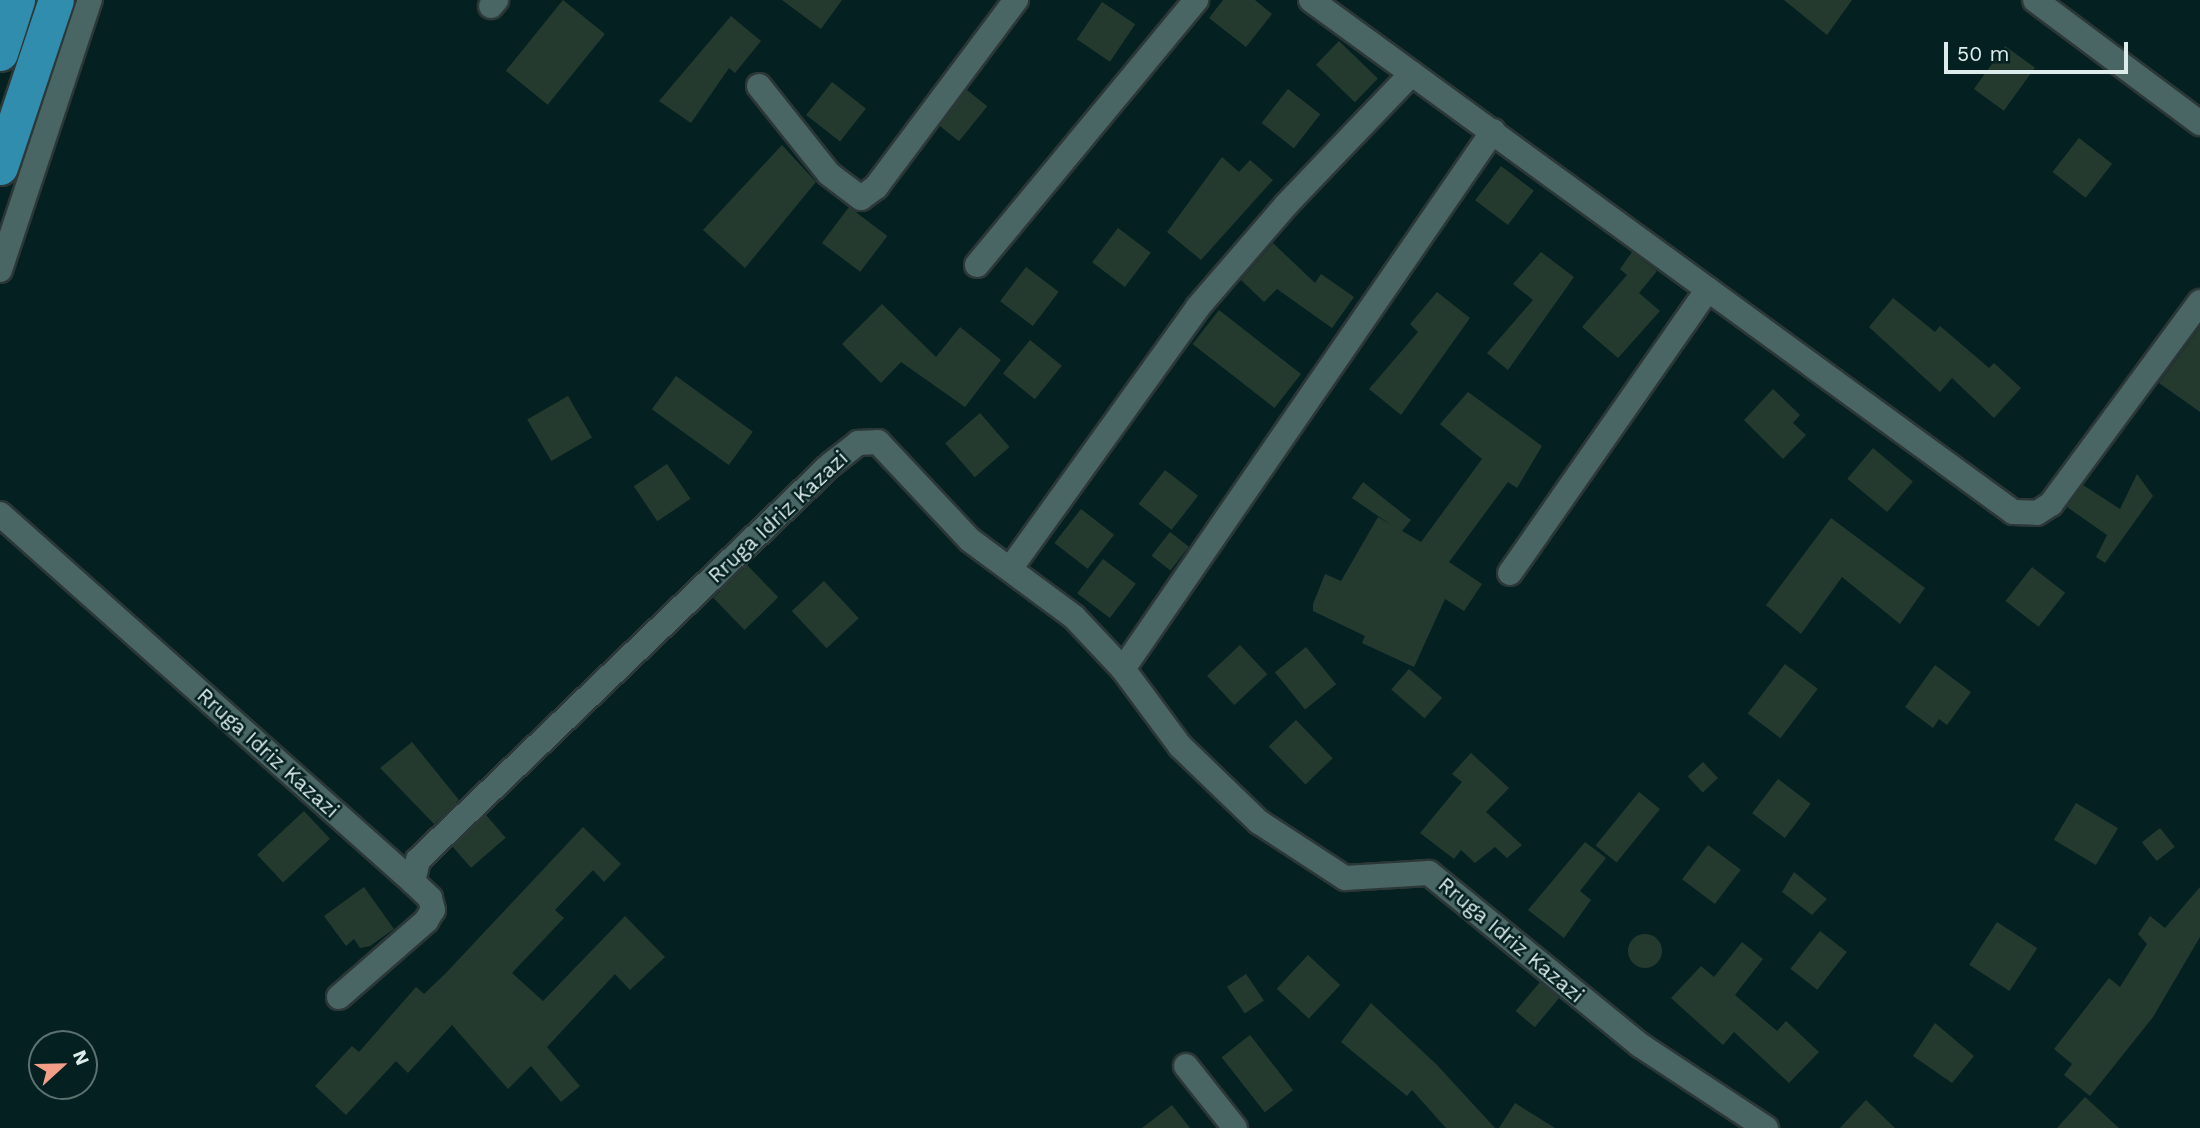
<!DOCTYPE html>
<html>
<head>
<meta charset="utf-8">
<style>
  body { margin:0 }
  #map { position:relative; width:2200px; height:1128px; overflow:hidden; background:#052020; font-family:"Work Sans",sans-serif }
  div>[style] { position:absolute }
  .building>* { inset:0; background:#253a2f; transform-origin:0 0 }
  .round { border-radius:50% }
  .roads { filter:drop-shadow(2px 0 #2c3737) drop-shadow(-2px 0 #2c3737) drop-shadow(0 2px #2c3737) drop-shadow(0 -2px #2c3737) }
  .minor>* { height:24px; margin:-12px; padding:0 12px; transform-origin:12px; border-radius:12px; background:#496564 }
  .highway>* { height:35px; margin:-17.5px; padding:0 17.5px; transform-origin:17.5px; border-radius:17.5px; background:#318dae }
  span { translate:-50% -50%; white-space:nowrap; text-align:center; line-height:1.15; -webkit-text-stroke:5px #052020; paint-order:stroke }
  .street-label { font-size:21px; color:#dceceb }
  .north { position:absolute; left:28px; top:1030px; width:70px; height:70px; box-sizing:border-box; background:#052020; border:2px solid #5b7271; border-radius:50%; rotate:68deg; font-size:19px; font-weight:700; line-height:28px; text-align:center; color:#dceceb }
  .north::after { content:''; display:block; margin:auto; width:24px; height:32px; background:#f49e88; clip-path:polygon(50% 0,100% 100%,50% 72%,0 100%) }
  .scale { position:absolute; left:1944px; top:42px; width:184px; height:32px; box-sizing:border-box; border:4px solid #dceceb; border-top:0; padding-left:9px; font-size:21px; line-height:24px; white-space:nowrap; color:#dceceb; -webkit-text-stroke:5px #052020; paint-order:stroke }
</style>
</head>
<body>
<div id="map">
  <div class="building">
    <div style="left:563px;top:0;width:54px;height:91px;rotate:39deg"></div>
    <div style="clip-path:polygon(782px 0,842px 0,821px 29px)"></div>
    <div style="clip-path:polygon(1223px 0,1255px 0,1272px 14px,1246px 47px,1209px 18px)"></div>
    <div style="clip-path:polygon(1784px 0,1852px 0,1827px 35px)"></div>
    <div style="left:1102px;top:2px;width:40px;height:45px;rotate:34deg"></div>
    <div style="clip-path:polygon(731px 16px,761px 41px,735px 73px,729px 68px,691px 123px,659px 101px)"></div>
    <div style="left:1339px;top:41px;width:54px;height:33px;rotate:44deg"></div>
    <div style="left:2005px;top:46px;width:37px;height:53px;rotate:36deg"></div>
    <div style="left:832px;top:82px;width:43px;height:42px;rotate:38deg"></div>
    <div style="left:1288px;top:89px;width:41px;height:43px;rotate:38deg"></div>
    <div style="left:967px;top:90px;width:26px;height:45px;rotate:39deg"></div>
    <div style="left:2079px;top:138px;width:42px;height:43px;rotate:38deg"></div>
    <div style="clip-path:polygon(782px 145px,816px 182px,745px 268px,703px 230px)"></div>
    <div style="clip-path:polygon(1222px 157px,1239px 172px,1250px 160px,1273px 180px,1201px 260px,1167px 232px)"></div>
    <div style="left:1501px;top:166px;width:41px;height:43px;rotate:37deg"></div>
    <div style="left:849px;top:207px;width:48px;height:45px;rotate:37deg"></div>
    <div style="left:1118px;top:228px;width:41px;height:43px;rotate:37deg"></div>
    <div style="clip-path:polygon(1273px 243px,1315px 283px,1321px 274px,1354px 297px,1332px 328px,1277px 289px,1264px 302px,1241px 280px)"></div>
    <div style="clip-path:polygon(1541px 252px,1574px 277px,1508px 370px,1487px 353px,1533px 300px,1513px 284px)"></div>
    <div style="clip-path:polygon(1632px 252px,1657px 271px,1639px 293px,1660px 311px,1618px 358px,1582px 327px,1627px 275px,1620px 269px)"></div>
    <div style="left:1026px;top:267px;width:41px;height:43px;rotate:37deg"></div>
    <div style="clip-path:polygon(1437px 292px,1470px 318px,1401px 415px,1369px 389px,1418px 332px,1410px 324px)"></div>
    <div style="clip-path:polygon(1893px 298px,1935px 332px,1940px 326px,1989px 368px,1994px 363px,2021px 388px,1994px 418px,1952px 378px,1940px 392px,1869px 327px)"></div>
    <div style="clip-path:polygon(882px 304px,936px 357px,960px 327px,1001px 360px,965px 407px,901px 362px,881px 383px,842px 344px)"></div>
    <div style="left:1219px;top:310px;width:104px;height:43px;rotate:38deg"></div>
    <div style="clip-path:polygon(2200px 327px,2200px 412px,2159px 383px)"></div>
    <div style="left:1030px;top:340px;width:41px;height:43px;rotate:39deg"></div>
    <div style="left:676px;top:376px;width:95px;height:41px;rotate:36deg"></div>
    <div style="clip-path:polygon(1773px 389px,1800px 415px,1793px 423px,1806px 435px,1783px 459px,1744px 420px)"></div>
    <div style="clip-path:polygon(1468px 392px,1542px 446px,1517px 488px,1508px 482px,1449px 562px,1482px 584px,1464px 611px,1445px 599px,1414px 667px,1362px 643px,1365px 636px,1313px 611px,1313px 604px,1325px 574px,1341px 581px,1378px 517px,1391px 525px,1352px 498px,1363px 482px,1411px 520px,1402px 531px,1421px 542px,1482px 459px,1440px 424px)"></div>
    <div style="left:568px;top:396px;width:48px;height:47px;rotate:60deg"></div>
    <div style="left:980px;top:413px;width:45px;height:46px;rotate:49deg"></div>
    <div style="left:1873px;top:448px;width:52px;height:40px;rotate:40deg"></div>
    <div style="left:667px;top:464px;width:42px;height:40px;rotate:56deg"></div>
    <div style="left:1165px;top:470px;width:42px;height:43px;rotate:38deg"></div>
    <div style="clip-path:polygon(2137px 474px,2153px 496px,2105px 563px,2096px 557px,2107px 535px,2067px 507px,2083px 485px,2120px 509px)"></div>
    <div style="left:1081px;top:509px;width:42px;height:43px;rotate:38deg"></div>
    <div style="clip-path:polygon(1831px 518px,1925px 588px,1900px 624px,1842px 577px,1801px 634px,1766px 605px)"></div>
    <div style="left:1170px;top:532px;width:24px;height:30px;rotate:38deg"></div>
    <div style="left:1103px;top:559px;width:41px;height:43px;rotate:37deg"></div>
    <div style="left:747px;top:565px;width:45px;height:47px;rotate:46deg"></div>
    <div style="left:2032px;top:567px;width:42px;height:43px;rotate:38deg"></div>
    <div style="left:824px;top:581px;width:51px;height:44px;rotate:47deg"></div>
    <div style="left:1240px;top:645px;width:40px;height:45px;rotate:47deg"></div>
    <div style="left:1306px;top:647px;width:48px;height:40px;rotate:51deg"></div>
    <div style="left:1785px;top:664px;width:41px;height:62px;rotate:37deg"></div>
    <div style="clip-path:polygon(1935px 665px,1971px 692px,1947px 725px,1939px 719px,1933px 728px,1905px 707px)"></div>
    <div style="left:1409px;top:669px;width:44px;height:27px;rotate:41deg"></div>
    <div style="left:1296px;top:720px;width:53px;height:38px;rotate:46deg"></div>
    <div style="clip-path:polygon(412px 742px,459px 800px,434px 824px,380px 768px)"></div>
    <div style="clip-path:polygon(1471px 753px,1509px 788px,1486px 812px,1522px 845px,1507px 858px,1495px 847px,1475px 863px,1461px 850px,1454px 859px,1420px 833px,1462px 782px,1452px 774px)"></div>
    <div style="left:1703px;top:762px;width:22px;height:21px;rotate:47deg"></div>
    <div style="left:1778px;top:779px;width:41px;height:43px;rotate:37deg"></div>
    <div style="left:1639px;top:792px;width:27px;height:69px;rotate:39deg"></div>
    <div style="left:2076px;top:803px;width:49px;height:43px;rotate:31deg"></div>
    <div style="left:304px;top:811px;width:38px;height:64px;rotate:47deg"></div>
    <div style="left:486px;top:815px;width:30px;height:46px;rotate:49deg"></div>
    <div style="clip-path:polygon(583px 827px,621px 864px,604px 882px,593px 870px,555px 910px,564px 918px,512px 973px,543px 1001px,625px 916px,665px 957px,630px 990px,615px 974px,547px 1047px,580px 1086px,561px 1102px,531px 1066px,508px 1089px,452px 1025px,408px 1073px,396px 1061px,346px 1115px,315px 1086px,352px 1046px,359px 1052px,416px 987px,424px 994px,445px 974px)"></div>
    <div style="left:2160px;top:828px;width:24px;height:23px;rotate:52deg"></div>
    <div style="clip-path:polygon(1585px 842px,1606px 858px,1580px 891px,1591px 900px,1564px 938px,1528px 910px)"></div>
    <div style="left:1708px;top:845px;width:41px;height:43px;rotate:37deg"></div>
    <div style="clip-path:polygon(1794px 872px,1827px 899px,1812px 915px,1782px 892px)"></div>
    <div style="clip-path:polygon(364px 887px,394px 929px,370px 946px,360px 948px,354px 939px,346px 946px,324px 916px)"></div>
    <div style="clip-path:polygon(2200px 887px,2200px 937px,2153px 1017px,2090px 1096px,2064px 1075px,2072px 1064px,2054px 1049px,2109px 978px,2120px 987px,2147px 944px,2138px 934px,2150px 916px,2165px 928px)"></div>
    <div style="left:1997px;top:922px;width:48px;height:51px;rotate:33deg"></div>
    <div style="left:1820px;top:931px;width:34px;height:48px;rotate:38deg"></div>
    <div class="round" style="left:1628px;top:934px;width:34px;height:34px"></div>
    <div style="clip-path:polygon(1742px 942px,1763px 959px,1735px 995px,1777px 1031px,1786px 1021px,1819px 1052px,1789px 1083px,1734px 1032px,1723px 1045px,1671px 998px,1701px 966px,1714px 977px)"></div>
    <div style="left:1308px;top:955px;width:44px;height:46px;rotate:43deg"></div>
    <div style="left:1246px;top:974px;width:32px;height:23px;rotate:56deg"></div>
    <div style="left:1540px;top:982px;width:25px;height:38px;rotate:40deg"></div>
    <div style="clip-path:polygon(1371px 1003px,1437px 1065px,1495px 1128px,1446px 1128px,1412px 1090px,1407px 1096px,1341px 1042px)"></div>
    <div style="clip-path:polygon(1935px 1023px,1974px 1056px,1952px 1083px,1913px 1056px)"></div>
    <div style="left:1250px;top:1035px;width:70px;height:36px;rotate:52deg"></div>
    <div style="clip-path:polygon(2085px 1097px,2119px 1128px,2057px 1128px)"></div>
    <div style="clip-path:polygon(1866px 1100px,1895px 1128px,1840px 1128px)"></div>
    <div style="clip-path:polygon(1515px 1103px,1555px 1128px,1499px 1128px)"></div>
    <div style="clip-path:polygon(1172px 1105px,1190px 1128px,1142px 1128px)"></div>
  </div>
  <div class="roads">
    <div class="minor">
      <div style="left:1311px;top:0;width:869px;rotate:36.1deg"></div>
      <div style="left:2013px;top:512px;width:24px;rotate:2deg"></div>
      <div style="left:2037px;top:513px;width:17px;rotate:-33deg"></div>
      <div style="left:2051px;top:504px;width:251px;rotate:-53.6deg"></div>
      <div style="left:2035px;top:0;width:206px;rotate:36.7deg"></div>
      <div style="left:491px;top:6px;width:8px;rotate:-50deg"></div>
      <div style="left:759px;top:86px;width:112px;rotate:51.5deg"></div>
      <div style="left:829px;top:174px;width:40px;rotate:37deg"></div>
      <div style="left:861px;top:198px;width:19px;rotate:-36deg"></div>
      <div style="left:876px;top:187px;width:234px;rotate:-53.2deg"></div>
      <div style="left:977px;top:265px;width:344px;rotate:-50.4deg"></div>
      <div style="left:0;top:270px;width:285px;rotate:-71.6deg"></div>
      <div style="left:0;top:514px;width:553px;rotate:41.7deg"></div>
      <div style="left:413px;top:882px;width:23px;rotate:-77deg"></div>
      <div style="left:418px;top:860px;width:571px;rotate:-43.79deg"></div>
      <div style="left:830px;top:465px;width:36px;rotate:-38deg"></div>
      <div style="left:858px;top:443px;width:20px;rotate:-3deg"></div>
      <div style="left:878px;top:442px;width:134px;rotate:46.8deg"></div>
      <div style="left:970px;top:540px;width:129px;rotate:36.5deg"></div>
      <div style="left:1074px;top:617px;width:71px;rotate:46.7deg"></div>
      <div style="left:1123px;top:669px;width:96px;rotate:53.5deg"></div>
      <div style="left:1180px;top:746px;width:110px;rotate:43.9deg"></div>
      <div style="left:1259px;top:822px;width:103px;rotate:33.1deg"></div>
      <div style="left:1345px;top:878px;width:84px;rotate:-3.4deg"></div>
      <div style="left:1429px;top:873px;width:272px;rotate:39.2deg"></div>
      <div style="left:1640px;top:1045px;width:151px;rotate:33.4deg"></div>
      <div style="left:1010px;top:569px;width:322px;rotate:-54.3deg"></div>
      <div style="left:1198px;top:307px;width:135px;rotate:-49.2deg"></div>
      <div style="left:1286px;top:205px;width:182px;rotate:-46.3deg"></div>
      <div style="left:1510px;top:573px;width:346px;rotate:-55.1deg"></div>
      <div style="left:1123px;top:669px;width:653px;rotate:-55.48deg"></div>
      <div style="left:339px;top:997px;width:116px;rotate:-41.1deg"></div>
      <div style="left:426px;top:921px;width:13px;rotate:-58deg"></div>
      <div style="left:433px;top:910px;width:12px;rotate:-104deg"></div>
      <div style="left:430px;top:898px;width:23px;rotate:-137deg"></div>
      <div style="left:1186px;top:1066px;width:79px;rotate:51.7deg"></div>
    </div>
    <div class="highway">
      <div style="left:0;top:53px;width:56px;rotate:-72.2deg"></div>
      <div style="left:0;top:167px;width:176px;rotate:-71.5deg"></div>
    </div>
  </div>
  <div class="street-label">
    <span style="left:778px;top:517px;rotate:-43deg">Rruga Idriz Kazazi</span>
    <span style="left:268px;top:753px;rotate:42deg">Rruga Idriz Kazazi</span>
    <span style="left:1511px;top:940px;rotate:40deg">Rruga Idriz Kazazi</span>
  </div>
  <div class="north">N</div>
  <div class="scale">50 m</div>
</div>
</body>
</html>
